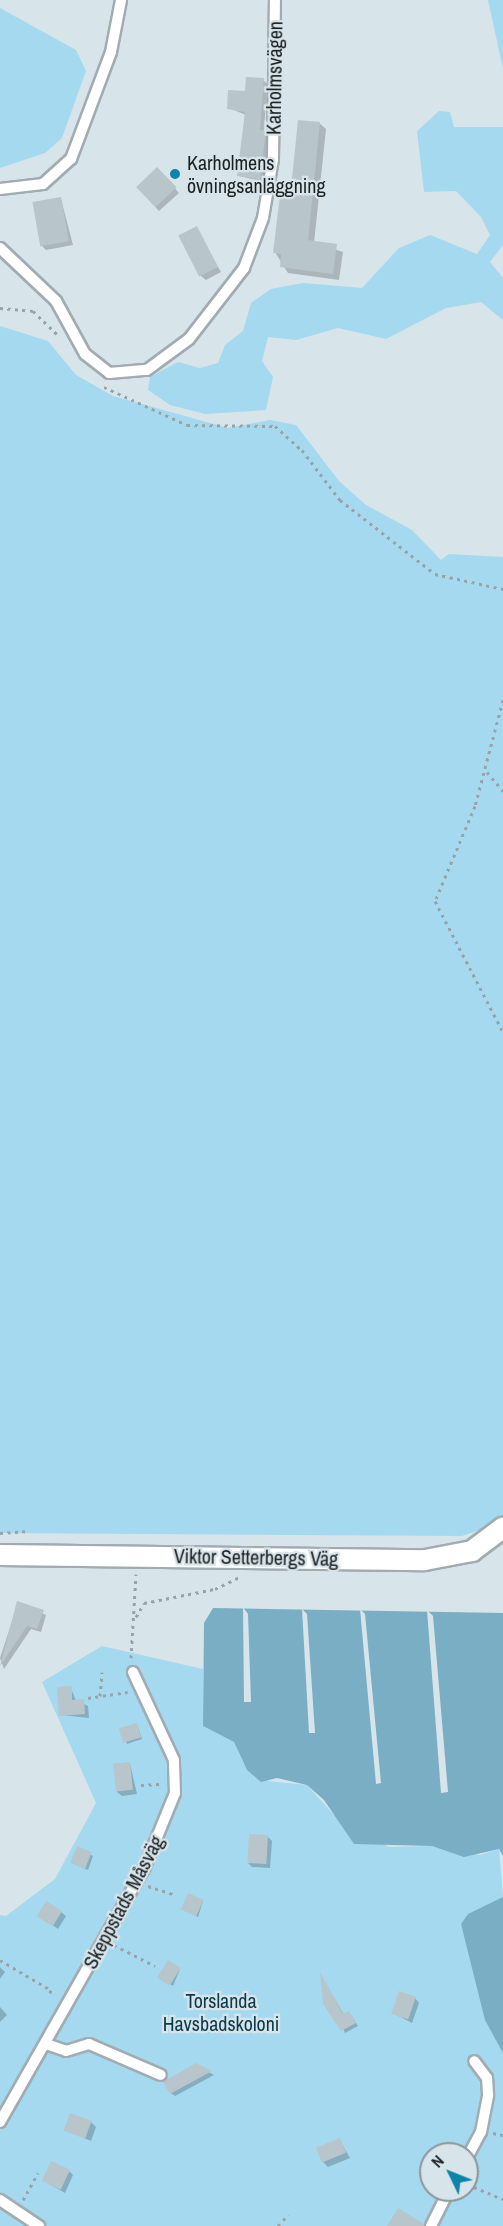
<!DOCTYPE html>
<html>
<head>
<meta charset="utf-8">
<style>
  body { margin:0 }
  #map { position:relative; width:503px; height:2226px; overflow:hidden; background:#d7e4e9; font-family:"Archivo Narrow",sans-serif }
  div>[style] { position:absolute }
  .green>* { inset:0; background:#a5d9ef }
  .water>* { inset:0; background:#7aaec5 }
  .pier>* { inset:0; background:#d7e4e9 }
  .shadow>* { inset:0; background:#0003 }
  .building>* { inset:0; background:#b8c5ca; transform-origin:0 0 }
  .path>* { height:3px; margin-top:-1.5px; transform-origin:0; background:repeating-linear-gradient(90deg,#99a3a7 0 3px,transparent 0 7.5px) }
  .roads { filter:drop-shadow(2px 0 #a1acb2) drop-shadow(-2px 0 #a1acb2) drop-shadow(0 2px #a1acb2) drop-shadow(0 -2px #a1acb2) }
  .lane>* { height:10px; margin:-5px; padding:0 5px; transform-origin:5px; border-radius:5px; background:#fff }
  .street>* { height:20px; margin:-10px; padding:0 10px; transform-origin:10px; border-radius:10px; background:#fff }
  .dots>* { width:16px; height:16px; translate:-50% -50%; box-sizing:border-box; border:3px solid #d7e4e9; border-radius:50% }
  span { translate:-50% -50%; white-space:nowrap; text-align:center; line-height:1.15; -webkit-text-stroke:4.5px #d7e4e9; paint-order:stroke }
  .street-label { font-size:20px; color:#1b2022 }
  .poi-label { font-size:20px; color:#1b2022 }
  .left { translate:0 -50%; text-align:left }
  .park-label { font-size:20px; color:#0a3a4b }
  .north { position:absolute; left:419px; top:2142px; width:60px; height:60px; box-sizing:border-box; background:#d7e4e9; border:2px solid #8c9699; border-radius:50%; rotate:313deg; font-size:16px; font-weight:700; line-height:24px; text-align:center; color:#1b2022 }
  .north::after { content:''; display:block; margin:auto; width:21px; height:27px; background:#0e84aa; clip-path:polygon(50% 0,100% 100%,50% 72%,0 100%) }
</style>
</head>
<body>
<div id="map">
  <div class="green">
    <div style="clip-path:polygon(488px 0,503px 0,503px 69px)"></div>
    <div style="clip-path:polygon(0 8px,76px 50px,86px 71px,62px 138px,45px 153px,0 168px)"></div>
    <div style="clip-path:polygon(439px 111px,450px 112px,454px 127px,503px 127px,503px 245px,490px 262px,503px 278px,503px 320px,481px 302px,446px 308px,386px 339px,338px 328px,296px 340px,268px 337px,262px 361px,273px 377px,266px 410px,205px 414px,170px 405px,148px 390px,150px 377px,178px 362px,200px 368px,218px 363px,225px 345px,243px 331px,251px 303px,271px 289px,303px 283px,362px 288px,399px 248px,430px 235px,477px 254px,490px 235px,481px 217px,456px 191px,424px 192px,417px 131px)"></div>
    <div style="clip-path:polygon(0 326px,48px 341px,76px 375px,113px 396px,228px 428px,270px 420px,296px 425px,339px 481px,366px 505px,412px 530px,441px 560px,449px 554px,503px 557px,503px 1518px,496px 1524px,462px 1536px,0 1533px)"></div>
    <div style="clip-path:polygon(evenodd,102px 1646px,203px 1669px,203px 1726px,234px 1742px,247px 1770px,268px 1781px,307px 1785px,334px 1815px,389px 1847px,431px 1846px,480px 1855px,499px 1849px,503px 1897px,461px 1924px,503px 2053px,503px 2226px,0 2226px,0 1915px,6px 1916px,55px 1879px,96px 1803px,42px 1682px,102px 1646px,431px 2154px,467px 2154px,467px 2190px,431px 2190px,431px 2154px)"></div>
  </div>
  <div class="water">
    <div style="clip-path:polygon(213px 1608px,503px 1613px,503px 1856px,499px 1849px,464px 1857px,432px 1846px,354px 1844px,324px 1800px,307px 1785px,277px 1778px,261px 1782px,247px 1770px,234px 1742px,203px 1726px,204px 1623px)"></div>
    <div style="clip-path:polygon(503px 1897px,503px 2053px,485px 2020px,461px 1924px,468px 1914px)"></div>
  </div>
  <div class="pier">
    <div style="clip-path:polygon(243px 1607px,248px 1614px,251px 1702px,244px 1702px)"></div>
    <div style="clip-path:polygon(302px 1609px,307px 1614px,315px 1733px,309px 1733px)"></div>
    <div style="clip-path:polygon(360px 1609px,365px 1614px,381px 1783px,376px 1784px)"></div>
    <div style="clip-path:polygon(427px 1610px,433px 1616px,448px 1792px,441px 1793px)"></div>
  </div>
  <div class="shadow">
    <div style="clip-path:polygon(263px 80px,267px 84px,264px 132px,270px 136px,264px 182px,239px 176px,246px 115px,229px 108px)"></div>
    <div style="clip-path:polygon(319px 123px,326px 129px,314px 243px,343px 252px,339px 280px,288px 273px,275px 252px)"></div>
    <div style="clip-path:polygon(162px 173px,179px 193px,159px 211px,137px 187px)"></div>
    <div style="clip-path:polygon(61px 199px,73px 245px,46px 250px,41px 245px)"></div>
    <div style="clip-path:polygon(196px 228px,221px 272px,206px 280px,201px 276px)"></div>
    <div style="clip-path:polygon(18px 1603px,46px 1615px,41px 1632px,31px 1629px,4px 1669px,0 1658px)"></div>
    <div style="clip-path:polygon(71px 1688px,76px 1701px,88px 1706px,89px 1718px,61px 1715px)"></div>
    <div style="clip-path:polygon(138px 1727px,142px 1739px,127px 1744px,121px 1729px)"></div>
    <div style="clip-path:polygon(130px 1764px,137px 1794px,122px 1796px,117px 1792px)"></div>
    <div style="clip-path:polygon(267px 1836px,272px 1841px,270px 1868px,252px 1867px,248px 1863px)"></div>
    <div style="clip-path:polygon(78px 1848px,93px 1856px,88px 1870px,72px 1863px)"></div>
    <div style="clip-path:polygon(203px 1901px,198px 1917px,182px 1909px)"></div>
    <div style="clip-path:polygon(61px 1912px,66px 1916px,58px 1929px,40px 1916px)"></div>
    <div style="clip-path:polygon(0 1967px,5px 1972px,0 1979px)"></div>
    <div style="clip-path:polygon(180px 1969px,173px 1986px,162px 1979px)"></div>
    <div style="clip-path:polygon(322px 1977px,344px 2015px,349px 2012px,358px 2026px,345px 2033px)"></div>
    <div style="clip-path:polygon(415px 1998px,419px 2003px,412px 2023px,393px 2013px)"></div>
    <div style="clip-path:polygon(0 2007px,7px 2015px,0 2022px)"></div>
    <div style="clip-path:polygon(196px 2065px,214px 2075px,175px 2096px,171px 2093px)"></div>
    <div style="clip-path:polygon(91px 2122px,96px 2127px,91px 2141px,66px 2130px)"></div>
    <div style="clip-path:polygon(339px 2139px,350px 2158px,328px 2167px,323px 2162px)"></div>
    <div style="clip-path:polygon(69px 2171px,73px 2175px,65px 2193px,44px 2181px)"></div>
  </div>
  <div class="building">
    <div style="clip-path:polygon(246px 77px,264px 78px,260px 130px,266px 131px,260px 179px,237px 176px,245px 112px,227px 109px,228px 90px,245px 91px)"></div>
    <div style="clip-path:polygon(298px 120px,320px 122px,308px 240px,337px 244px,333px 274px,280px 267px,281px 254px,273px 253px,281px 187px,291px 188px)"></div>
    <div style="left:157px;top:167px;width:28px;height:29px;rotate:46deg"></div>
    <div style="left:61px;top:197px;width:45px;height:29px;rotate:80deg"></div>
    <div style="left:197px;top:226px;width:46px;height:21px;rotate:63deg"></div>
    <div style="clip-path:polygon(17px 1601px,44px 1610px,37px 1629px,27px 1626px,0 1666px)"></div>
    <div style="clip-path:polygon(72px 1686px,72px 1700px,84px 1699px,85px 1714px,59px 1716px,57px 1687px)"></div>
    <div style="left:137px;top:1723px;width:15px;height:19px;rotate:74deg"></div>
    <div style="left:130px;top:1762px;width:28px;height:17px;rotate:84deg"></div>
    <div style="left:249px;top:1834px;width:19px;height:29px;rotate:3deg"></div>
    <div style="left:77px;top:1846px;width:16px;height:18px;rotate:22deg"></div>
    <div style="left:188px;top:1893px;width:17px;height:18px;rotate:24deg"></div>
    <div style="left:46px;top:1901px;width:19px;height:18px;rotate:32deg"></div>
    <div style="left:168px;top:1960px;width:15px;height:21px;rotate:32deg"></div>
    <div style="clip-path:polygon(320px 1972px,343px 2014px,349px 2011px,356px 2023px,341px 2031px,323px 2004px)"></div>
    <div style="left:399px;top:1991px;width:18px;height:24px;rotate:19deg"></div>
    <div style="clip-path:polygon(196px 2063px,212px 2071px,170px 2094px,163px 2082px)"></div>
    <div style="left:70px;top:2113px;width:23px;height:19px;rotate:20deg"></div>
    <div style="left:340px;top:2138px;width:16px;height:26px;rotate:68deg"></div>
    <div style="left:51px;top:2161px;width:21px;height:22px;rotate:25deg"></div>
    <div style="clip-path:polygon(398px 2208px,424px 2224px,424px 2226px,387px 2226px)"></div>
  </div>
  <div class="path">
    <div style="left:0;top:308px;width:33px;rotate:5deg"></div>
    <div style="left:33px;top:311px;width:33px;rotate:44deg"></div>
    <div style="left:104px;top:387px;width:91px;rotate:24.6deg"></div>
    <div style="left:187px;top:425px;width:88px;rotate:0.7deg"></div>
    <div style="left:275px;top:426px;width:36px;rotate:42deg"></div>
    <div style="left:302px;top:450px;width:63px;rotate:52.8deg"></div>
    <div style="left:340px;top:500px;width:120px;rotate:37.9deg"></div>
    <div style="left:435px;top:574px;width:70px;rotate:12.4deg"></div>
    <div style="left:503px;top:700px;width:110px;rotate:104.8deg"></div>
    <div style="left:475px;top:806px;width:103px;rotate:112.8deg"></div>
    <div style="left:435px;top:901px;width:148px;rotate:62.6deg"></div>
    <div style="left:487px;top:772px;width:25px;rotate:50deg"></div>
    <div style="left:0;top:1533px;width:29px;rotate:-4deg"></div>
    <div style="left:136px;top:1617px;width:16px;rotate:-60deg"></div>
    <div style="left:144px;top:1603px;width:72px;rotate:-11.2deg"></div>
    <div style="left:215px;top:1589px;width:30px;rotate:-26deg"></div>
    <div style="left:131px;top:1658px;width:84px;rotate:-86.6deg"></div>
    <div style="left:100px;top:1696px;width:24px;rotate:-85deg"></div>
    <div style="left:88px;top:1698px;width:40px;rotate:-8.5deg"></div>
    <div style="left:141px;top:1785px;width:19px;rotate:-3deg"></div>
    <div style="left:148px;top:1886px;width:28px;rotate:18deg"></div>
    <div style="left:114px;top:1945px;width:46px;rotate:27.1deg"></div>
    <div style="left:0;top:1960px;width:59px;rotate:30.5deg"></div>
    <div style="left:51px;top:1990px;width:5px;rotate:112deg"></div>
    <div style="left:493px;top:2133px;width:10px;rotate:11deg"></div>
    <div style="left:467px;top:2184px;width:39px;rotate:23deg"></div>
    <div style="left:23px;top:2200px;width:31px;rotate:-61deg"></div>
    <div style="left:278px;top:2226px;width:15px;rotate:-48deg"></div>
  </div>
  <div class="roads">
    <div class="lane">
      <div style="left:0;top:189px;width:43px;rotate:-6.6deg"></div>
      <div style="left:43px;top:184px;width:38px;rotate:-42deg"></div>
      <div style="left:71px;top:159px;width:114px;rotate:-69.5deg"></div>
      <div style="left:111px;top:52px;width:53px;rotate:-79.1deg"></div>
      <div style="left:0;top:248px;width:77px;rotate:43.4deg"></div>
      <div style="left:56px;top:301px;width:60px;rotate:61.3deg"></div>
      <div style="left:85px;top:354px;width:31px;rotate:38deg"></div>
      <div style="left:109px;top:373px;width:38px;rotate:-5deg"></div>
      <div style="left:147px;top:370px;width:52px;rotate:-36.4deg"></div>
      <div style="left:189px;top:339px;width:90px;rotate:-52.2deg"></div>
      <div style="left:244px;top:268px;width:53px;rotate:-69.2deg"></div>
      <div style="left:263px;top:218px;width:60px;rotate:-80.4deg"></div>
      <div style="left:273px;top:159px;width:159px;rotate:-89.3deg"></div>
      <div style="left:46px;top:2044px;width:21px;rotate:19deg"></div>
      <div style="left:66px;top:2051px;width:24px;rotate:-17deg"></div>
      <div style="left:89px;top:2044px;width:78px;rotate:23.3deg"></div>
      <div style="left:0;top:2122px;width:291px;rotate:-60.4deg"></div>
      <div style="left:144px;top:1869px;width:82px;rotate:-67.8deg"></div>
      <div style="left:175px;top:1793px;width:33px;rotate:-92deg"></div>
      <div style="left:174px;top:1760px;width:97px;rotate:-115deg"></div>
      <div style="left:467px;top:2158px;width:30px;rotate:-62deg"></div>
      <div style="left:481px;top:2132px;width:38px;rotate:-79deg"></div>
      <div style="left:488px;top:2095px;width:17px;rotate:-93deg"></div>
      <div style="left:487px;top:2078px;width:21px;rotate:-127deg"></div>
      <div style="left:0;top:2200px;width:47px;rotate:33.7deg"></div>
      <div style="left:431px;top:2226px;width:40px;rotate:-63.4deg"></div>
    </div>
    <div class="street">
      <div style="left:0;top:1555px;width:425px;rotate:0.7deg"></div>
      <div style="left:425px;top:1560px;width:48px;rotate:-10.8deg"></div>
      <div style="left:472px;top:1551px;width:39px;rotate:-37deg"></div>
    </div>
  </div>
  <div class="dots">
    <div style="left:175px;top:174px;background:#0e84aa"></div>
  </div>
  <div class="street-label">
    <span style="left:274px;top:78px;rotate:-89deg">Karholmsvägen</span>
    <span style="left:256px;top:1557px;rotate:1deg">Viktor Setterbergs Väg</span>
    <span style="left:123px;top:1902px;rotate:-62deg">Skeppstads Måsväg</span>
  </div>
  <div class="poi-label">
    <span class="left" style="left:187px;top:174px">Karholmens<br>övningsanläggning</span>
  </div>
  <div class="park-label">
    <span style="left:221px;top:2012px">Torslanda<br>Havsbadskoloni</span>
  </div>
  <div class="north">N</div>
</div>
</body>
</html>
